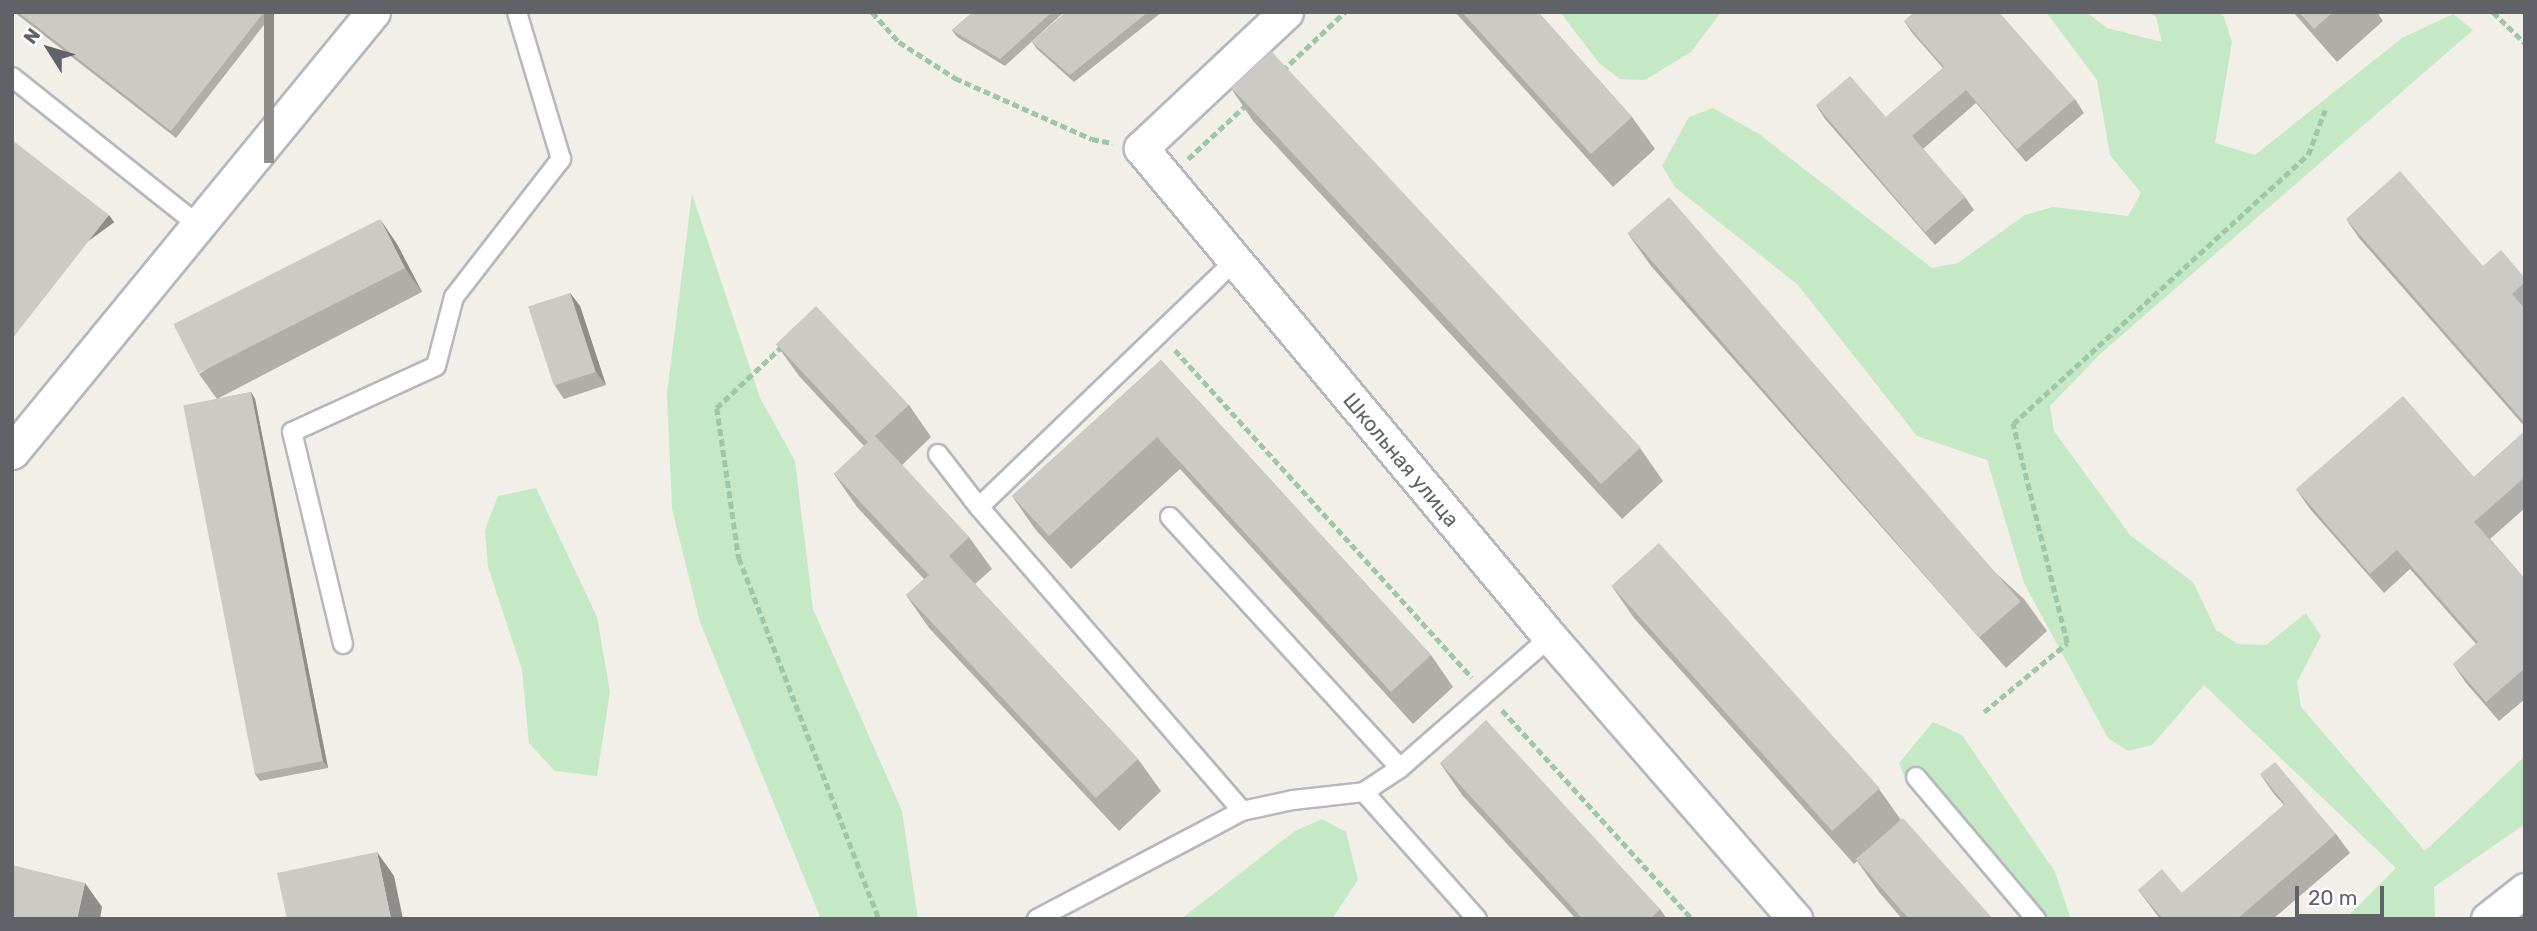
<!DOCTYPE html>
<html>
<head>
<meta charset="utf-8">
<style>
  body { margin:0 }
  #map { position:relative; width:2537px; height:931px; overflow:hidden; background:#f1efe8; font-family:Rubik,sans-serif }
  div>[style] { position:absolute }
  .green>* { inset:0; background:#c5e8c5 }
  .path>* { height:4.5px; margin-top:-2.25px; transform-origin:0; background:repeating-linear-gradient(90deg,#9cc7a9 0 7px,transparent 0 10.5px) }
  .roads { filter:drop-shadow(2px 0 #b5b8bc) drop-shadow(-2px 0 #b5b8bc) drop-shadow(0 2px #b5b8bc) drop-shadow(0 -2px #b5b8bc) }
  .service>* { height:18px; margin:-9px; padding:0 9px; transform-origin:9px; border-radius:9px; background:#fff }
  .minor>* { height:33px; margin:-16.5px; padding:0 16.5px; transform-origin:16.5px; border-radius:16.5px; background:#fff }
  .wall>* { inset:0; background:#afaea9 }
  .shaded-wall>* { inset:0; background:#8f8d8a; transform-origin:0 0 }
  .building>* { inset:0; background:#cccac5; transform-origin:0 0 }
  span { translate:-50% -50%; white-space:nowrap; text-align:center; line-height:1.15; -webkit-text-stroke:7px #fff; paint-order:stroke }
  .street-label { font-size:21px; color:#5f6368 }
  .frame { position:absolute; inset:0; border:14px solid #5f6368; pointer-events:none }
  .north { position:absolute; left:14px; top:14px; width:70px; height:70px; -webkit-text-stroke:5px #fff; paint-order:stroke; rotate:307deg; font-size:19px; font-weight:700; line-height:28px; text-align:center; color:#5f6368 }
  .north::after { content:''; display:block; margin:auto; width:24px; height:32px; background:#5f6368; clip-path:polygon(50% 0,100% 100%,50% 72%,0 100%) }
  .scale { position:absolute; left:2295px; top:886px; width:89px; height:32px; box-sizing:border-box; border:4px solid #5f6368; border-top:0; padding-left:9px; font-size:21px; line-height:24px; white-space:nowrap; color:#5f6368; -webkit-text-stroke:5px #fff; paint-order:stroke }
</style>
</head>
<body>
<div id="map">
  <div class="green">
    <div style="clip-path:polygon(1560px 12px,1721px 12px,1691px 52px,1645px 80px,1620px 79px,1599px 63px)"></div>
    <div style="clip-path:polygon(2046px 12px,2086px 12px,2107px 28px,2162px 42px,2156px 17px,2148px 12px,2219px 12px,2224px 17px,2232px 42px,2215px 143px,2255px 155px,2402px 38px,2453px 14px,2473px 30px,2100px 354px,2050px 406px,2054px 431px,2130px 535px,2193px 582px,2216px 630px,2238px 644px,2266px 645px,2306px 613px,2321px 636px,2297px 682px,2301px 707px,2425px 851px,2525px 756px,2525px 824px,2434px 887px,2435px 919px,2345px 919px,2396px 868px,2204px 685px,2152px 745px,2128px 751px,2108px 738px,2024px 583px,1987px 460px,1917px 436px,1798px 285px,1675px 187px,1662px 166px,1689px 117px,1713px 108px,1759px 134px,1932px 268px,1958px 263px,2025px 215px,2053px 207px,2128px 216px,2141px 193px,2110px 155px,2097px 80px)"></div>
    <div style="clip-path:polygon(692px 194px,760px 398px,795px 461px,813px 609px,902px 811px,918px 919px,821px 919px,700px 622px,672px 509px,667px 393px)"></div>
    <div style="clip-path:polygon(536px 488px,597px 617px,610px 692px,597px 776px,555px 771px,529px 743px,522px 670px,488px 567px,485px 530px,498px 496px)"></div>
    <div style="clip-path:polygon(1933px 722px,1962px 735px,2055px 872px,2071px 919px,2022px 919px,1968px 831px,1953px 811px,1909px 787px,1899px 763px)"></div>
    <div style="clip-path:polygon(1322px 819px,1346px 832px,1358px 880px,1332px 919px,1181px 919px,1295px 831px)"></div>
  </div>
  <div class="path">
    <div style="left:872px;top:12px;width:40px;rotate:48deg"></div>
    <div style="left:899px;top:42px;width:67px;rotate:32.7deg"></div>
    <div style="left:955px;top:78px;width:150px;rotate:24deg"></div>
    <div style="left:1092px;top:139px;width:21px;rotate:11deg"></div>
    <div style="left:2493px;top:12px;width:45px;rotate:44.1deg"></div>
    <div style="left:1282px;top:71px;width:86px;rotate:-43.1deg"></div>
    <div style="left:1188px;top:159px;width:82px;rotate:-43deg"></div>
    <div style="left:783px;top:346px;width:91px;rotate:136.8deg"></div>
    <div style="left:717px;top:408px;width:152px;rotate:81.7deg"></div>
    <div style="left:739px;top:558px;width:387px;rotate:68.8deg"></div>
    <div style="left:1175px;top:350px;width:442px;rotate:47.8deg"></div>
    <div style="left:1502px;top:710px;width:282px;rotate:47.7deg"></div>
    <div style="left:1984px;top:712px;width:108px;rotate:-39.7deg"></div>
    <div style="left:2067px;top:643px;width:226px;rotate:-103.9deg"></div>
    <div style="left:2013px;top:424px;width:399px;rotate:-42.4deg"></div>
    <div style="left:2308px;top:155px;width:48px;rotate:-69.3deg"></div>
  </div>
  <div class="roads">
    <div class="service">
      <div style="left:12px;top:77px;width:239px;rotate:38.5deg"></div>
      <div style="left:938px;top:454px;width:67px;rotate:52.3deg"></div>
      <div style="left:979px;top:507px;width:402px;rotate:49.1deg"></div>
      <div style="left:979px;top:507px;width:355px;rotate:-43.9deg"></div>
      <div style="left:1170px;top:517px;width:340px;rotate:47.5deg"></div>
      <div style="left:343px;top:644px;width:218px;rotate:-103.5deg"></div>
      <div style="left:292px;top:432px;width:158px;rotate:-24.6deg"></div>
      <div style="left:436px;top:366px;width:71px;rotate:-75.4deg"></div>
      <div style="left:454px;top:297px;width:175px;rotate:-52.2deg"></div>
      <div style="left:561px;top:159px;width:153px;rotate:-106.7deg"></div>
      <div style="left:1916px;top:777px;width:186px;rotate:49.8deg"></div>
      <div style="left:1037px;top:919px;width:232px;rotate:-27.8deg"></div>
      <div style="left:1242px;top:811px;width:52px;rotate:-12.2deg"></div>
      <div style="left:1293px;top:800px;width:71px;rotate:-6.4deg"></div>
      <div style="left:1477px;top:919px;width:170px;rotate:-131.7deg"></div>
      <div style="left:1364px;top:792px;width:43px;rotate:-33.7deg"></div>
      <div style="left:1400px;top:768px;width:199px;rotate:-41.1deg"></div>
    </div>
    <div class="minor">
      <div style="left:1286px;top:12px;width:199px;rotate:136.8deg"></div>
      <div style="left:1141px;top:148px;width:637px;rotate:50.09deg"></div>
      <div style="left:1550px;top:637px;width:374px;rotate:49deg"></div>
      <div style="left:12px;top:452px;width:569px;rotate:-50.63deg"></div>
      <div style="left:2488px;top:919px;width:47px;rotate:-38.1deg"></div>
    </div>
  </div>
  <div class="wall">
    <div style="clip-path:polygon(14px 12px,274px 12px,176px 138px)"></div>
    <div style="clip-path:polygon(973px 12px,1064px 12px,1005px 66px,957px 37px,952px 30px)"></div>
    <div style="clip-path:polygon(1066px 12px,1162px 12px,1074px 82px,1037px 49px,1032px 42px)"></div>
    <div style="clip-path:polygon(1455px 12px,1538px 12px,1632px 117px,1655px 149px,1613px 187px)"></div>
    <div style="clip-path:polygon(2293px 12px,2377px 12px,2383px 21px,2337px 62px)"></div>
    <div style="clip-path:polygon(1904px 21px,2075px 99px,2084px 113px,2026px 162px,1976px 103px,1923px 149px,1965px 197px,1974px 210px,1935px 245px,1825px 119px,1816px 105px,1886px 117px,1943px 68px,1913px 34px)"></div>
    <div style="clip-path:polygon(1231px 88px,1640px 448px,1663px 481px,1622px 519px,1253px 121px)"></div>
    <div style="clip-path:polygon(2346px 219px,2483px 266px,2525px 278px,2525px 427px,2359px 238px)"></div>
    <div style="clip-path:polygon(1628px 234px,2024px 599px,2047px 631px,2006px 668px,1651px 266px)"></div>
    <div style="clip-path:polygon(397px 244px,422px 292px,217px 399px,251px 392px,255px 399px,328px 768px,260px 781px,255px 774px,217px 399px,199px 374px)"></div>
    <div style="clip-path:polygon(570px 293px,580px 306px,606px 385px,564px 399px,555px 386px)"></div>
    <div style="clip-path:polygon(776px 344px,909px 405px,931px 437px,902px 465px,969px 537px,992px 569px,975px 584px,1138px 759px,1161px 791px,1119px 831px,929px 628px,906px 595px,924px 579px,857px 507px,834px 474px,864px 446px,799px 376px)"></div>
    <div style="clip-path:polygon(1161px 360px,1431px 655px,1453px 687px,1413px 724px,1180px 469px,1071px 569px,1035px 529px,1012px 496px)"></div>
    <div style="clip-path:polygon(2525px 431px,2525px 508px,2490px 539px,2525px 579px,2525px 699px,2499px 721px,2466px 683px,2453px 664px,2476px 644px,2410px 569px,2384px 593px,2310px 509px,2296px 489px,2474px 477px)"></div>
    <div style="clip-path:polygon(1611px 585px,1879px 789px,1901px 820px,1993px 919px,1902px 919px,1879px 892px,1857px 861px,1854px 864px,1634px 618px)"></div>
    <div style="clip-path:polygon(1440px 763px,1660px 909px,1667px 919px,1576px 919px,1462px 795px)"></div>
    <div style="clip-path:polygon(2260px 774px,2336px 834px,2350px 853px,2273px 919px,2160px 919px,2138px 890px,2182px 893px,2284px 805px,2274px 794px)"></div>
  </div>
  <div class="shaded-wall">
    <div style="left:264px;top:12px;width:10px;height:151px"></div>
    <div style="left:109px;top:215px;width:9px;height:157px;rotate:54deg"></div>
    <div style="clip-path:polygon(380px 219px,397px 244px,422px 292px,405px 268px)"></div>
    <div style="clip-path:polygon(570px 293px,580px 306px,606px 385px,596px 372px)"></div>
    <div style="clip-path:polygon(251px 392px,255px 399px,328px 768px,323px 761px)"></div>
    <div style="clip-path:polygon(377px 852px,394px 876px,403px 919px,391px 919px)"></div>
    <div style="clip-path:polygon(85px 883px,102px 907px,100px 919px,77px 919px)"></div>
  </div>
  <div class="building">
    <div style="clip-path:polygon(18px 12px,264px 12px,171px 131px)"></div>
    <div style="clip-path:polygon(973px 12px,1052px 12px,1000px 59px,952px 30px)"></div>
    <div style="clip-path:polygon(1066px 12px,1148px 12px,1070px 75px,1032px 42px)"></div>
    <div style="clip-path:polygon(1462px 12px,1538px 12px,1632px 117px,1591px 154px)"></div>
    <div style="clip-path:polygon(1914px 12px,1999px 12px,2075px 99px,2017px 149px,1966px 90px,1912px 136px,1965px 197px,1925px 232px,1816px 105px,1850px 76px,1886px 117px,1944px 67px,1904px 21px)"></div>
    <div style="clip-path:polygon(2299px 12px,2333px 12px,2314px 29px)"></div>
    <div style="left:1271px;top:51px;width:542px;height:54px;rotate:47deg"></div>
    <div style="clip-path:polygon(12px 140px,109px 215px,12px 339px)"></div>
    <div style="clip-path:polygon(2400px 171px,2483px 266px,2501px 250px,2525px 278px,2525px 282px,2512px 294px,2525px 309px,2525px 423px,2346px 219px)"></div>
    <div style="left:1669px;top:197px;width:536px;height:55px;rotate:49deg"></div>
    <div style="left:380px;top:219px;width:55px;height:232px;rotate:63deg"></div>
    <div style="left:570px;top:293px;width:83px;height:44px;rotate:72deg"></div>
    <div style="clip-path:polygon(816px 306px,909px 405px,875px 436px,969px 537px,949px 556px,1138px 759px,1096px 798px,906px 595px,929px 575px,834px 474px,868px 442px,776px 344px)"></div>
    <div style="clip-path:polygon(1161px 360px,1431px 655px,1391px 692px,1157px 437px,1049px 536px,1012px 496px)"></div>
    <div style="left:251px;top:392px;width:376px;height:69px;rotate:79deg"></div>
    <div style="clip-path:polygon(2403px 396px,2474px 477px,2525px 431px,2525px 477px,2474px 522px,2525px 579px,2525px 668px,2486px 702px,2453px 664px,2478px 642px,2397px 550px,2370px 574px,2296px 489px)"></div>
    <div style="left:1659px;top:543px;width:330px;height:64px;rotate:48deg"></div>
    <div style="clip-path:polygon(1486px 720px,1660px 909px,1650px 919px,1583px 919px,1440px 763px)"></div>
    <div style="clip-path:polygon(2275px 762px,2336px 834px,2237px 919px,2163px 919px,2138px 890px,2162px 869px,2182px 893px,2285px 804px,2260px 774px)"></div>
    <div style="clip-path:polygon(1903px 818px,1993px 919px,1909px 919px,1856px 859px)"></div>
    <div style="clip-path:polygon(377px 852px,391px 919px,287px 919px,277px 873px)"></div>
    <div style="clip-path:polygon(12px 865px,85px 883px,77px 919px,12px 919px)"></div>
  </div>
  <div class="street-label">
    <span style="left:1401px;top:460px;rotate:50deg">Школьная улица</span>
  </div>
  <div class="frame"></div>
  <div class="north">N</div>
  <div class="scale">20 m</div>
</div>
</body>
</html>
